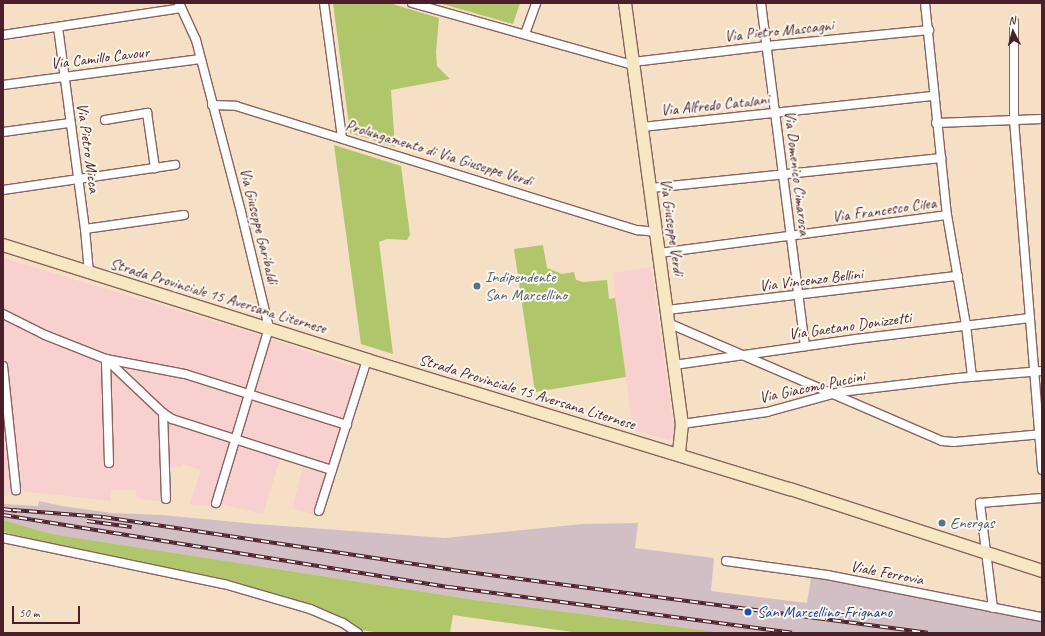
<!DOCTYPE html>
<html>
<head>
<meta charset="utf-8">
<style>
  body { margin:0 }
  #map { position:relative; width:1045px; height:636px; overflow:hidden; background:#f5e0c6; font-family:Caveat,sans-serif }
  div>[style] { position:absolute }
  .built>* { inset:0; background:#f7d0cf }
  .industrial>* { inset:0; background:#d2bec5 }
  .green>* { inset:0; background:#afc66b }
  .roads { filter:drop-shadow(1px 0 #866361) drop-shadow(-1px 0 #866361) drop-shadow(0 1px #866361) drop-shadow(0 -1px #866361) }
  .street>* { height:8px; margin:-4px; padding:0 4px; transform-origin:4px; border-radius:4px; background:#fff }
  .secondary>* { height:12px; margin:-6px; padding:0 6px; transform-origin:6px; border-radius:6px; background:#f7e8c3 }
  .rail>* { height:4px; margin-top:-2px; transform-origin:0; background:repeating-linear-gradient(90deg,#fbf7ec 0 8px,#4a1f2b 0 16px); box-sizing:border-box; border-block:1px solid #4a1f2b }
  .dots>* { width:11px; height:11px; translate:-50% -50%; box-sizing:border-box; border:2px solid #fbf7ec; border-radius:50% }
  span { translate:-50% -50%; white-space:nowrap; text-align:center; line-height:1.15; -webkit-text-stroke:4px #fbf7ec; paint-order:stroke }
  .street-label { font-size:16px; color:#4a1f2b }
  .service-label { font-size:16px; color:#4e5e75 }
  .left { translate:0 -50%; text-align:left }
  .transit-label { font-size:16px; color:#164399 }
  .frame { position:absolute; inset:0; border:4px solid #4a1f2b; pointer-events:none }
  .north { position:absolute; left:993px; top:12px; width:40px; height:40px; -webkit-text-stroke:3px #fbf7ec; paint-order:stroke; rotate:354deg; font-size:11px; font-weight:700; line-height:16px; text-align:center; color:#4a1f2b }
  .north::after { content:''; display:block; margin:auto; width:14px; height:18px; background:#4a1f2b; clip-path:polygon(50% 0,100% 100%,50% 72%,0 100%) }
  .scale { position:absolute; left:12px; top:606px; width:68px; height:18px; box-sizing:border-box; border:2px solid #4a1f2b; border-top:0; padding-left:5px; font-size:12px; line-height:14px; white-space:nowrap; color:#4a1f2b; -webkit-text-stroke:3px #fbf7ec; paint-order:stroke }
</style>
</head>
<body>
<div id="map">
  <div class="built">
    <div style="clip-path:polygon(3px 258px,259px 335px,360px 369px,316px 515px,292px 508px,303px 467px,280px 459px,263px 514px,219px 504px,217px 507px,190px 504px,201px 470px,182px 464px,182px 467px,169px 468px,170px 503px,137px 498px,135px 490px,111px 490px,111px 501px,21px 491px,9px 492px,8px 496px,3px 496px)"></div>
    <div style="clip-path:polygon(651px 267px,673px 422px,674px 433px,670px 440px,633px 430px,615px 298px,613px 273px)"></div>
  </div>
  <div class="industrial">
    <div style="clip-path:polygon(39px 501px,62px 506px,112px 513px,162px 515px,257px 524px,445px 538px,582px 524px,638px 523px,635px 548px,714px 558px,711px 591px,807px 603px,811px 577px,1042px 620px,1042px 633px,725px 633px,476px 600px,50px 534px,3px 520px,3px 504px,38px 506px)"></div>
  </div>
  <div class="green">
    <div style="clip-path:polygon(333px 3px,389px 3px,439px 18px,436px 52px,437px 66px,450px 79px,391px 90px,395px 147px,350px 133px)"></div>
    <div style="clip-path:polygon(439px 3px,520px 3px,513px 24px)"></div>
    <div style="clip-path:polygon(334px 145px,401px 166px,410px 235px,407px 240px,387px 239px,379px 242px,393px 354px,361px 344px)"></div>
    <div style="clip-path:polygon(543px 245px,547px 268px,562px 274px,574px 272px,576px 280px,583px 282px,607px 280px,609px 299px,615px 298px,626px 377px,535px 392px,514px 249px)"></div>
    <div style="clip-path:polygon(3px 520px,51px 534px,476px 600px,725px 633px,579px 633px,453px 615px,450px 633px,381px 633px,361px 630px,335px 614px,225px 579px,55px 544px,3px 532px)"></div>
  </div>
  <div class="roads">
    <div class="street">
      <div style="left:179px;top:3px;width:41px;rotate:65.3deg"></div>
      <div style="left:196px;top:40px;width:178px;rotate:75.3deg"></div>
      <div style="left:241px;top:212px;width:119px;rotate:76.4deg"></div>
      <div style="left:269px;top:328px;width:183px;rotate:106.8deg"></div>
      <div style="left:324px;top:3px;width:136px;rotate:82.4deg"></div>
      <div style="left:412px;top:3px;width:230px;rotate:15.7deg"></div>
      <div style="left:761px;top:3px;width:346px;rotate:82.7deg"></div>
      <div style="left:925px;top:3px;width:213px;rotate:84.1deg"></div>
      <div style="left:947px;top:215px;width:112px;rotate:80.2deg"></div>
      <div style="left:966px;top:325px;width:52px;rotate:83.4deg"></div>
      <div style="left:1014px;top:22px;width:98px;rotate:90deg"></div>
      <div style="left:1014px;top:120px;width:351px;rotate:85.4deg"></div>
      <div style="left:58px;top:27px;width:204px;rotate:82.4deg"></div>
      <div style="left:85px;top:229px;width:44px;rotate:84.8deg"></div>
      <div style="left:525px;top:34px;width:33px;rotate:-70deg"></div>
      <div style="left:3px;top:35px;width:180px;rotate:-8.6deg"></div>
      <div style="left:633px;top:62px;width:135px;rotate:-6.8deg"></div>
      <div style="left:767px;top:46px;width:163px;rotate:-5.6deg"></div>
      <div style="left:3px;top:85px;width:199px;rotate:-7.5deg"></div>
      <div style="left:212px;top:105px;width:24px;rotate:2deg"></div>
      <div style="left:236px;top:106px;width:420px;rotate:17.2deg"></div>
      <div style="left:637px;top:230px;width:20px;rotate:6deg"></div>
      <div style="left:105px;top:120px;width:43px;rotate:-9.5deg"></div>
      <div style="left:147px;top:113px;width:56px;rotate:81.7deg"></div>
      <div style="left:936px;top:123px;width:106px;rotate:-2.2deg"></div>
      <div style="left:642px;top:127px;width:294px;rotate:-6.1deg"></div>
      <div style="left:3px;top:132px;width:68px;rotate:-7.7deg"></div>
      <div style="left:651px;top:188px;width:292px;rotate:-5.9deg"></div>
      <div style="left:3px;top:190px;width:174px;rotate:-8.3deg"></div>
      <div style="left:85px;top:229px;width:100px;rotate:-8deg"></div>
      <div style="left:659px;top:253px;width:290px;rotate:-7.5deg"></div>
      <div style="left:667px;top:310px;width:293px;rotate:-6.7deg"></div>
      <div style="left:3px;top:314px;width:47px;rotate:26.6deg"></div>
      <div style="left:45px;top:335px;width:66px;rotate:21.5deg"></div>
      <div style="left:106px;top:359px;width:79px;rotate:43.5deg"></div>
      <div style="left:163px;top:413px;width:11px;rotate:34deg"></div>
      <div style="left:172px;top:419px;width:168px;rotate:17.7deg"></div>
      <div style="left:668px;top:323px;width:298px;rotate:23.3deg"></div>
      <div style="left:942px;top:441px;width:12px;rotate:5deg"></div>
      <div style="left:954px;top:442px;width:88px;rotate:-5.2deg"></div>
      <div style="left:674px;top:365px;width:184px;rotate:-8.1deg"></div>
      <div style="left:856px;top:339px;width:175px;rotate:-6.9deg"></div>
      <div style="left:3px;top:366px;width:125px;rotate:84deg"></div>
      <div style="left:163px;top:413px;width:86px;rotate:88deg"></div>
      <div style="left:682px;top:424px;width:86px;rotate:-8deg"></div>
      <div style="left:767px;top:412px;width:76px;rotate:-15.3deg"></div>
      <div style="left:840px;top:392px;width:119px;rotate:-6.8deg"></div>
      <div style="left:958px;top:378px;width:84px;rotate:-4.8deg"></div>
      <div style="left:109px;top:463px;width:104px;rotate:-91.7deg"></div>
      <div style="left:106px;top:359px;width:80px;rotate:10.8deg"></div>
      <div style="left:185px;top:374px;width:170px;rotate:17.5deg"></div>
      <div style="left:319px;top:511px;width:158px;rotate:-72.4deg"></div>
      <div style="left:3px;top:538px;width:226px;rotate:11.8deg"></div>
      <div style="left:224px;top:584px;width:90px;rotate:16.2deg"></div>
      <div style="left:310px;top:609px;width:36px;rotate:23deg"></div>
      <div style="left:343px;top:623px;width:18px;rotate:34deg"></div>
      <div style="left:726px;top:561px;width:102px;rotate:7.9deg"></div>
      <div style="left:827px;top:575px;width:219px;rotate:11.1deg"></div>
      <div style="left:993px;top:608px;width:106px;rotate:-97.1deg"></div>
      <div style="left:980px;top:503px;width:62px;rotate:-4.6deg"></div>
    </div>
    <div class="secondary">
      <div style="left:625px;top:3px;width:425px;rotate:82.3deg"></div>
      <div style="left:682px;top:424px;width:31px;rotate:96deg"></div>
      <div style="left:3px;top:245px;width:382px;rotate:17.5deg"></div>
      <div style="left:367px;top:360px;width:442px;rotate:17deg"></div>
      <div style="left:790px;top:489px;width:265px;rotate:18deg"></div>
    </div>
  </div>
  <div class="rail">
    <div style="left:3px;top:509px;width:14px;rotate:8deg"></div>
    <div style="left:13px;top:510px;width:90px;rotate:4.4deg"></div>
    <div style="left:103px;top:517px;width:353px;rotate:8.6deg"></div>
    <div style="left:452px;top:570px;width:480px;rotate:7.5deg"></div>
    <div style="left:3px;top:515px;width:452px;rotate:9.2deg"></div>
    <div style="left:449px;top:587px;width:346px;rotate:7.6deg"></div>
    <div style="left:87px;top:521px;width:45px;rotate:7.6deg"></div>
  </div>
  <div class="dots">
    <div style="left:477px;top:286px;background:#5c6f8a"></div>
    <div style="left:942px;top:523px;background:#5c6f8a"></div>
    <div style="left:748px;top:612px;background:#1a4fb4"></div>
  </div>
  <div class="street-label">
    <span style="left:779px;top:31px;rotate:-6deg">Via Pietro Mascagni</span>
    <span style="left:100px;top:58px;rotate:-7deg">Via Camillo Cavour</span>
    <span style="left:715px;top:105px;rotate:-6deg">Via Alfredo Catalani</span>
    <span style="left:88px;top:148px;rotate:82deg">Via Pietro Micca</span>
    <span style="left:439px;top:153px;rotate:17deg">Prolungamento di Via Giuseppe Verdi</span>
    <span style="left:797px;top:173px;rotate:83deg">Via Domenico Cimarosa</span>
    <span style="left:884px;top:210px;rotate:-8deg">Via Francesco Cilea</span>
    <span style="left:259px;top:226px;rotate:76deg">Via Giuseppe Garibaldi</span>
    <span style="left:672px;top:227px;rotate:82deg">Via Giuseppe Verdi</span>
    <span style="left:811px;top:280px;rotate:-7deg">Via Vincenzo Bellini</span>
    <span style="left:218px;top:296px;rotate:17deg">Strada Provinciale 15 Aversana Liternese</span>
    <span style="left:850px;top:326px;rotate:-8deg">Via Gaetano Donizzetti</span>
    <span style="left:812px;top:387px;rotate:-12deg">Via Giacomo Puccini</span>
    <span style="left:527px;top:392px;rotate:17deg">Strada Provinciale 15 Aversana Liternese</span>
    <span style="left:887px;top:573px;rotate:11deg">Viale Ferrovia</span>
  </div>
  <div class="service-label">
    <span class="left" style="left:485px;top:286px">Indipendente<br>San Marcellino</span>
    <span class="left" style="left:950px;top:523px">Energas</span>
  </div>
  <div class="transit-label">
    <span class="left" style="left:757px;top:612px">San Marcellino-Frignano</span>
  </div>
  <div class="frame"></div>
  <div class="north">N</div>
  <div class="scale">50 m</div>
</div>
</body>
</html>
